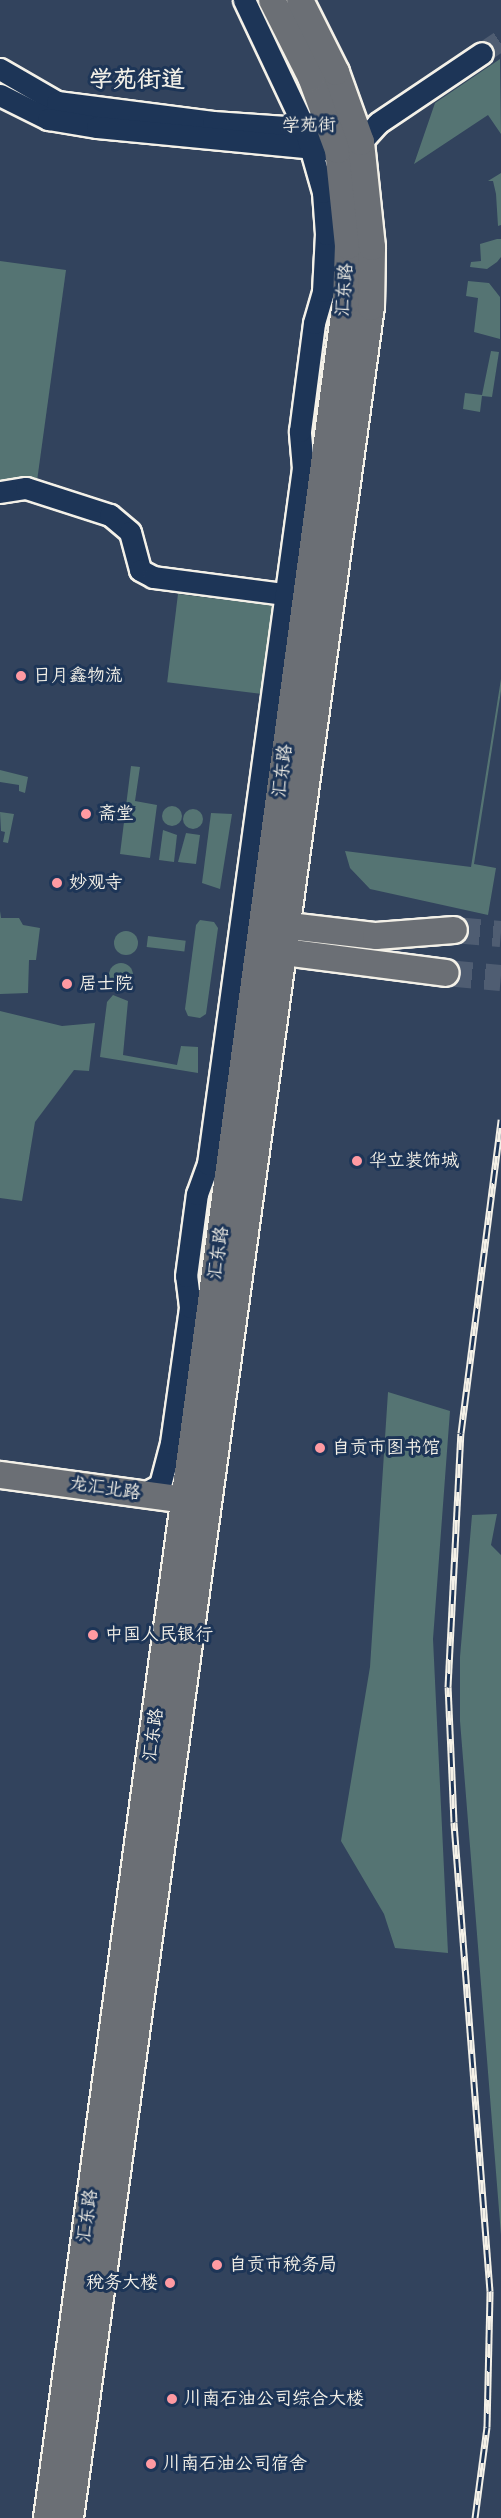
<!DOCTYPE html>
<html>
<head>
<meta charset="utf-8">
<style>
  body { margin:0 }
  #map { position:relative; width:501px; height:2518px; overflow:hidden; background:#32435d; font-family:Pangolin,"LXGW WenKai TC",sans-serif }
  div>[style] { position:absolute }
  .green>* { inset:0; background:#557473; transform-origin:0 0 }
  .round { border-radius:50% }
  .minor-tunnel>* { height:21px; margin-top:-10.5px; transform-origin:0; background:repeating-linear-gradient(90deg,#4f5d72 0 21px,transparent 0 31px) }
  .major-tunnel>* { height:26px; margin-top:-13px; transform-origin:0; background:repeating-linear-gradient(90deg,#4f5d72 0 26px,transparent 0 39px) }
  .roads { filter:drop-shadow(2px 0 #f4f1e8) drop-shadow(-2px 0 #f4f1e8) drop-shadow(0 2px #f4f1e8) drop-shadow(0 -2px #f4f1e8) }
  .minor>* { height:21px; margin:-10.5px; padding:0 10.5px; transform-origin:10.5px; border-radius:10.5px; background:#1d3557 }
  .major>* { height:26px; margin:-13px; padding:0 13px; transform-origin:13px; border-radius:13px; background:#6b6f75 }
  .rail>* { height:7px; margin-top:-3.5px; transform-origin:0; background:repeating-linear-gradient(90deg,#1d3557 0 14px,#f4f1e8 0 28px); box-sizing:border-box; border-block:2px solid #f4f1e8 }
  .dots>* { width:16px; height:16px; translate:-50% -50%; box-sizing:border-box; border:3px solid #1d3557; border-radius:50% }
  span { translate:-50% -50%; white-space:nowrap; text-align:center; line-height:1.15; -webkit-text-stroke:6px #1d3557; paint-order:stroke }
  .street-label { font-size:18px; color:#f4f1e8 }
  .poi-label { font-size:18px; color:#f4f1e8 }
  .left { translate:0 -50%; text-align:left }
  .right { translate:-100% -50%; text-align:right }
  .district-label { font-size:24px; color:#f4f1e8; font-weight:700 }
</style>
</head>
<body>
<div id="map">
  <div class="green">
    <div style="clip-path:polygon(500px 59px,501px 134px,488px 115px,414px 164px,435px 103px)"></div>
    <div style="clip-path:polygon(501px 173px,501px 225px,498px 226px,496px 194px,493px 181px,488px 181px)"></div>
    <div style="clip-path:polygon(497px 239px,501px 239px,501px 257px,497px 262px,487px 269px,470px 267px,471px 262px,481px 261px,480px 244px)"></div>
    <div style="clip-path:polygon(0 261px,66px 270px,37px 481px,0 482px)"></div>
    <div style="clip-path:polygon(468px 281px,489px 283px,500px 297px,500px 339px,474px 332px,478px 298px,466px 296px)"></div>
    <div style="clip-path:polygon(491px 351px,499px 352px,492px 397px,482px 396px,480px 412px,463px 409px,465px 393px,482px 395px)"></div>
    <div style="left:178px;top:594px;width:100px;height:89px;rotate:7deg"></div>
    <div style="clip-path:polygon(501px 679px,501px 691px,474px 864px,496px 868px,488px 915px,370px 889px,350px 868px,345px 851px,471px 867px)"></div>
    <div style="clip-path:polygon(131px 766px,140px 767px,135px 801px,157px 805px,150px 858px,120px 854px)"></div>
    <div style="clip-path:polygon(0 770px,28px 777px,25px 793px,19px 791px,19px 785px,0 782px)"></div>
    <div class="round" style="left:162px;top:806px;width:20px;height:20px"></div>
    <div class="round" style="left:183px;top:809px;width:20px;height:20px"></div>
    <div style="clip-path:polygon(0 812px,14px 814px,8px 843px,3px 842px,5px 832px,1px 831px)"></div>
    <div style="clip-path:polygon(211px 813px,232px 814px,220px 889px,202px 883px)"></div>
    <div style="clip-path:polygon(163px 830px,177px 835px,174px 862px,159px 860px)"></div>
    <div style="clip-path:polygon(186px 833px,200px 835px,196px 864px,178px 862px)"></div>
    <div style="clip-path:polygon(0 911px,1px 918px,19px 918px,23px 925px,40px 928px,36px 960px,29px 960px,28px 993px,0 994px)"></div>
    <div style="clip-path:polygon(200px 920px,214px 922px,218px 928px,206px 1014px,200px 1018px,188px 1016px,185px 1009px,196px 925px)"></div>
    <div class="round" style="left:114px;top:931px;width:24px;height:24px"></div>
    <div style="left:148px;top:936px;width:38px;height:11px;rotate:7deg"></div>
    <div class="round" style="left:109px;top:963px;width:24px;height:24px"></div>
    <div style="clip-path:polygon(113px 995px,128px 1001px,123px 1055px,177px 1065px,181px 1046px,198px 1047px,198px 1073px,100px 1057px,107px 1002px)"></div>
    <div style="clip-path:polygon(0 1011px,62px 1026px,95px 1023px,89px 1071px,74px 1070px,35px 1122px,22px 1201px,0 1198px)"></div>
    <div style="clip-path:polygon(388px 1392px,450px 1411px,433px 1639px,448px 1953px,395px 1948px,384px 1914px,341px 1841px,370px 1667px)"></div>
    <div style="clip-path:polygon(497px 1514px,491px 1545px,501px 1555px,501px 2235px,460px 1721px,460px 1657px,472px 1515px)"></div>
  </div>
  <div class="minor-tunnel">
    <div style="left:482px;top:53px;width:23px;rotate:-34deg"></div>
  </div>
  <div class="major-tunnel">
    <div style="left:454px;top:930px;width:47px;rotate:4.9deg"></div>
    <div style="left:446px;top:973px;width:55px;rotate:5.2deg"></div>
  </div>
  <div class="roads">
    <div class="minor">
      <div style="left:0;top:69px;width:66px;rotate:30.1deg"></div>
      <div style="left:57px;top:102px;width:157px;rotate:7.3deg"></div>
      <div style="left:213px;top:122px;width:102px;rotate:3.9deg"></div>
      <div style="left:0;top:95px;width:54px;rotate:26.6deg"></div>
      <div style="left:48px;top:119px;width:50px;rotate:9.3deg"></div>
      <div style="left:97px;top:127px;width:242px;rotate:5.5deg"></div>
      <div style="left:338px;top:150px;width:24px;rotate:-19deg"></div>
      <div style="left:361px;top:142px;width:25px;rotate:-48deg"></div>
      <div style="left:378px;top:123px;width:125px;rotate:-33.9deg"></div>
      <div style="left:0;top:492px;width:26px;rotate:-9deg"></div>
      <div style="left:26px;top:488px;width:88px;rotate:17.8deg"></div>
      <div style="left:110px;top:515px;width:26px;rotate:40deg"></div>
      <div style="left:130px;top:532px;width:39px;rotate:75deg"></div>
      <div style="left:140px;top:570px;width:15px;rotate:28deg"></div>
      <div style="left:153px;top:577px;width:132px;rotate:7.4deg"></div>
      <div style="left:143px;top:1494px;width:19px;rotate:-28deg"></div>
      <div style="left:160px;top:1485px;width:43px;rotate:-75.3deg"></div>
      <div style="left:171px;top:1443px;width:137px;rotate:-82deg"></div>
      <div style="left:190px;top:1307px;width:31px;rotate:-97deg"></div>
      <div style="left:186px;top:1276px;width:83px;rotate:-82.4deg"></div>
      <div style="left:197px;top:1194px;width:32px;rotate:-70deg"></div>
      <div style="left:208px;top:1164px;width:702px;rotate:-82.23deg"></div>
      <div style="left:303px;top:468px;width:37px;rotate:-95deg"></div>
      <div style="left:300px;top:431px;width:109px;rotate:-82.6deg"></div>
      <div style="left:314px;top:323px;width:33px;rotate:-74deg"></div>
      <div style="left:323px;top:291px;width:57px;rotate:-87deg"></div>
      <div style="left:326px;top:234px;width:42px;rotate:-94.1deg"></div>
      <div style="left:323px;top:192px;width:66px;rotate:-105.9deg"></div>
      <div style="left:305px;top:129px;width:143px;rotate:-115.3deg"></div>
    </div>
    <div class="major">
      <div style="left:272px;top:924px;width:105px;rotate:6.6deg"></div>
      <div style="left:376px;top:936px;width:78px;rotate:-4.4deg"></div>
      <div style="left:269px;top:950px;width:178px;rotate:7.4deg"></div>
      <div style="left:0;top:1475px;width:203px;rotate:7.7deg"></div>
      <div style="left:47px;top:2518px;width:2236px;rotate:-82.32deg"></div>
      <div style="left:346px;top:302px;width:56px;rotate:-88deg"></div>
      <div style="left:348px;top:246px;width:97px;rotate:-95.9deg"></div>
      <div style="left:338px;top:150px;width:78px;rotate:-110.3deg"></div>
      <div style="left:311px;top:77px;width:86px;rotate:-116.9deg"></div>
      <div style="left:70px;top:2518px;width:2231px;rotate:-82.25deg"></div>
      <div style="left:371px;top:307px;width:60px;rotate:-89deg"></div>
      <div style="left:372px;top:247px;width:106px;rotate:-96deg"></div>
      <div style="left:361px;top:142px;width:74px;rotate:-109.7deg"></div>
      <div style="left:336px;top:72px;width:80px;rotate:-116.6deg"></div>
    </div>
  </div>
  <div class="rail">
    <div style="left:475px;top:2518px;width:92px;rotate:-82.5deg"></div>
    <div style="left:487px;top:2427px;width:136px;rotate:-88.7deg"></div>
    <div style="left:490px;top:2291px;width:470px;rotate:-94.4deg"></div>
    <div style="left:454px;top:1822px;width:135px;rotate:-92.5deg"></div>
    <div style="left:448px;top:1687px;width:254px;rotate:-87.1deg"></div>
    <div style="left:461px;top:1433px;width:316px;rotate:-82.7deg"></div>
  </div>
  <div class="dots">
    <div style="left:21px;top:676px;background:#ff9aa2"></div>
    <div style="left:86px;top:814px;background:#ff9aa2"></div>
    <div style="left:57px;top:883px;background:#ff9aa2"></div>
    <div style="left:67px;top:984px;background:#ff9aa2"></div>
    <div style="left:357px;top:1161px;background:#ff9aa2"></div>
    <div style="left:320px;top:1448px;background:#ff9aa2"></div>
    <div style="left:93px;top:1635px;background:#ff9aa2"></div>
    <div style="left:217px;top:2265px;background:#ff9aa2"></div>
    <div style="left:170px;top:2283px;background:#ff9aa2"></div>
    <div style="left:172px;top:2399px;background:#ff9aa2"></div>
    <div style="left:151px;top:2464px;background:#ff9aa2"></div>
  </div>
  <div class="street-label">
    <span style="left:309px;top:126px;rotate:-1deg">学苑街</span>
    <span style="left:345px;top:290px;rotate:-86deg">汇东路</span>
    <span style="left:283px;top:771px;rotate:-83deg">汇东路</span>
    <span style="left:219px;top:1253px;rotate:-82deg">汇东路</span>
    <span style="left:105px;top:1489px;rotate:8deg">龙汇北路</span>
    <span style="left:154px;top:1735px;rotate:-82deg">汇东路</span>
    <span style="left:88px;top:2216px;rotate:-82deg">汇东路</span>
  </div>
  <div class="poi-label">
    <span class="left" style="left:33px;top:676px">日月鑫物流</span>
    <span class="left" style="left:98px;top:814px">斋堂</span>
    <span class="left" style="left:69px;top:883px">妙观寺</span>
    <span class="left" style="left:79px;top:984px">居士院</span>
    <span class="left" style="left:369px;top:1161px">华立装饰城</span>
    <span class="left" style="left:332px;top:1448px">自贡市图书馆</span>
    <span class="left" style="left:105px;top:1635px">中国人民银行</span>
    <span class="left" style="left:229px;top:2265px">自贡市税务局</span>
    <span class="right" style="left:158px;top:2283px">税务大楼</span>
    <span class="left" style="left:184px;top:2399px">川南石油公司综合大楼</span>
    <span class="left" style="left:163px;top:2464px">川南石油公司宿舍</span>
  </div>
  <div class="district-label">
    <span style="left:137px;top:80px">学苑街道</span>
  </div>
</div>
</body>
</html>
